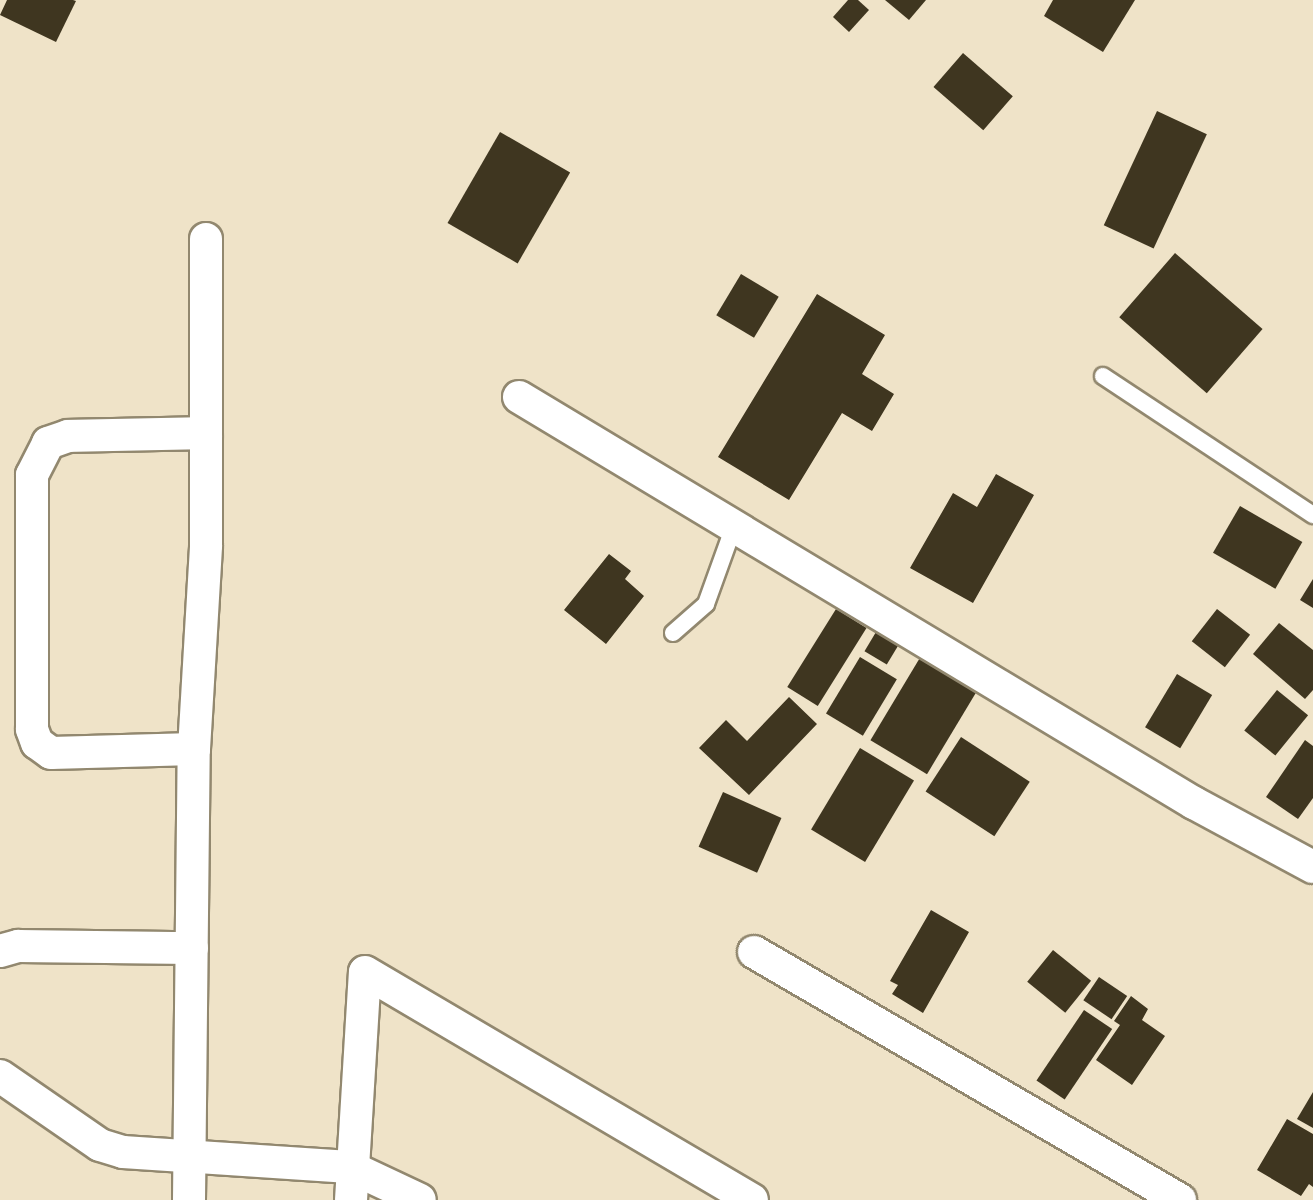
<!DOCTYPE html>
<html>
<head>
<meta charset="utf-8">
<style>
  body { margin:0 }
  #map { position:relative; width:1313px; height:1200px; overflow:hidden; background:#efe3c8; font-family:Mulish,sans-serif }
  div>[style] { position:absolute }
  .building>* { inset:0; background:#3f3620; transform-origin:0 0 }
  .roads { filter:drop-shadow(2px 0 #92886f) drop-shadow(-2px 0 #92886f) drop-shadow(0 2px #92886f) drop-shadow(0 -2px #92886f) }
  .service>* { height:16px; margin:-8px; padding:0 8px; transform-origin:8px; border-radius:8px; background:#fff }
  .minor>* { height:32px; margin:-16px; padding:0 16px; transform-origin:16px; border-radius:16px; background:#fff }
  span { translate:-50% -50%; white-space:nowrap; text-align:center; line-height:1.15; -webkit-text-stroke:8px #efe3c8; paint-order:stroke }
</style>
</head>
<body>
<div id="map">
  <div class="building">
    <div style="clip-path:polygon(7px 0,73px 0,76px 1px,56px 42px,0 15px)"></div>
    <div style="clip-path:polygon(848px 0,858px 0,869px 10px,849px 32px,833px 17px)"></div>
    <div style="clip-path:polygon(885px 0,926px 0,909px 20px)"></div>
    <div style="clip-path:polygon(1053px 0,1135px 0,1103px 52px,1044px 16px)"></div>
    <div style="left:963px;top:53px;width:66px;height:45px;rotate:41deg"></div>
    <div style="left:1157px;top:111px;width:55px;height:126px;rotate:25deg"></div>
    <div style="left:500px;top:132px;width:81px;height:105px;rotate:30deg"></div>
    <div style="left:1175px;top:253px;width:116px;height:85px;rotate:41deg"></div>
    <div style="left:741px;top:274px;width:44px;height:48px;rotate:31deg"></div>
    <div style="clip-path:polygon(817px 294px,885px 335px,862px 374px,894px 394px,872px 431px,842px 413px,789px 500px,718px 457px)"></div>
    <div style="clip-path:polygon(996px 474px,1034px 495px,973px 603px,910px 568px,953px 493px,977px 507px)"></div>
    <div style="left:1240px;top:506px;width:72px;height:54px;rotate:30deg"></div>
    <div style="clip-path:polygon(609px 554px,631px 571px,625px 579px,644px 596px,606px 644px,564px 610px)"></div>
    <div style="clip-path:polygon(1313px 579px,1313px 608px,1300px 600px)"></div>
    <div style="left:836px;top:609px;width:36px;height:92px;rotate:32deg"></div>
    <div style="left:1217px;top:609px;width:42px;height:41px;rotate:38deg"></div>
    <div style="left:882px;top:622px;width:26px;height:34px;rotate:31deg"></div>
    <div style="clip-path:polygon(1279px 623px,1313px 650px,1313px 690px,1305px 699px,1253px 654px)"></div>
    <div style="left:924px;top:651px;width:66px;height:104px;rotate:31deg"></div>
    <div style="left:860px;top:657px;width:43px;height:66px;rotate:31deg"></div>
    <div style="left:1177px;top:674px;width:41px;height:62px;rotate:31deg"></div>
    <div style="left:1277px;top:690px;width:40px;height:52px;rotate:39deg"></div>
    <div style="clip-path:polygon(789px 697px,817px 724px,749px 795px,699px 748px,726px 720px,747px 741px)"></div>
    <div style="left:961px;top:737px;width:82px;height:65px;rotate:33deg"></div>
    <div style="clip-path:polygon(1305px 740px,1313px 746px,1313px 798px,1298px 819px,1266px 797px)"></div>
    <div style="left:860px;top:748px;width:63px;height:95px;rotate:31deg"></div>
    <div style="left:723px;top:792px;width:64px;height:60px;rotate:24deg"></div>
    <div style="clip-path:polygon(931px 910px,969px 932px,923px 1013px,892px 994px,898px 985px,890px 981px)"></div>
    <div style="left:1053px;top:950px;width:49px;height:41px;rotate:39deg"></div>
    <div style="left:1099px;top:977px;width:34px;height:28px;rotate:34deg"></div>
    <div style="clip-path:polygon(1131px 996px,1148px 1009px,1142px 1020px,1165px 1036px,1132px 1085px,1096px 1060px,1120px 1025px,1114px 1021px)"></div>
    <div style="left:1084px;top:1010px;width:34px;height:85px;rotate:34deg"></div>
    <div style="clip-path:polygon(1313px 1092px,1313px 1128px,1297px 1119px)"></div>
    <div style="clip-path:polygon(1287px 1119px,1313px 1134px,1313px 1187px,1309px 1184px,1301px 1196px,1257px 1170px)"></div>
  </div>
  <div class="roads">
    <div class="service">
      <div style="left:1103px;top:376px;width:252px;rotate:33.5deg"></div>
      <div style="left:673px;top:633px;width:44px;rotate:-41.3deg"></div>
      <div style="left:706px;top:604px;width:80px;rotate:-70.2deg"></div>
    </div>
    <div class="minor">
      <div style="left:519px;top:397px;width:788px;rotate:31.03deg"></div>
      <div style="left:1194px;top:803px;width:135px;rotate:28.3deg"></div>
      <div style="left:194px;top:749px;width:143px;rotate:178.4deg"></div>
      <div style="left:51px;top:753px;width:17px;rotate:-144deg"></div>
      <div style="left:37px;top:743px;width:15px;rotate:-110deg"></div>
      <div style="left:32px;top:729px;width:254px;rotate:-90deg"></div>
      <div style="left:32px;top:475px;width:36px;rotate:-63deg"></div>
      <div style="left:48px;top:443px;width:21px;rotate:-19deg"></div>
      <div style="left:68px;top:436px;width:138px;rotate:-1.2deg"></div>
      <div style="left:0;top:951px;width:19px;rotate:-16deg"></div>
      <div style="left:18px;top:946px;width:174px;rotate:0.7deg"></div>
      <div style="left:754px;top:952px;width:493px;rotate:30.2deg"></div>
      <div style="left:0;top:1076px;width:121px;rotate:34.6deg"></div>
      <div style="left:100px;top:1145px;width:24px;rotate:17deg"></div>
      <div style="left:123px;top:1152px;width:227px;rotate:3.8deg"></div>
      <div style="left:350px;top:1167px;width:77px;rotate:25.2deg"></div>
      <div style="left:189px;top:1200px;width:451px;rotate:-89.4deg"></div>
      <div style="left:194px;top:749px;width:204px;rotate:-86.6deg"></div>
      <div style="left:206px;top:545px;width:306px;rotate:-90deg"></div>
      <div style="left:351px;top:1200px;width:228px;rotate:-86.5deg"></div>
      <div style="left:365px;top:972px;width:449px;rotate:30.5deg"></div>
    </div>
  </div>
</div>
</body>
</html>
